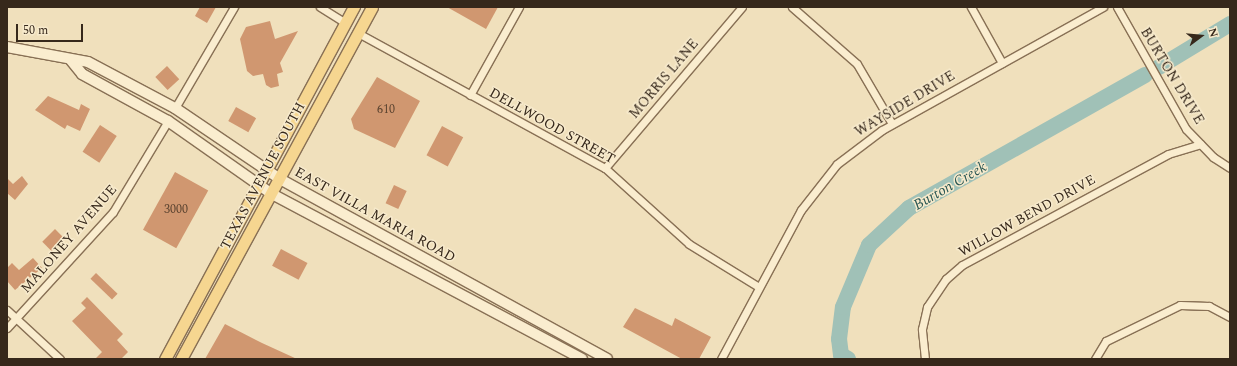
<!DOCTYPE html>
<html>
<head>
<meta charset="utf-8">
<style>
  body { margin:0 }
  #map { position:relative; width:1237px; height:366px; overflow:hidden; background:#f0e0bc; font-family:Spectral,serif }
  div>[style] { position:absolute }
  .river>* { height:16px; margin:-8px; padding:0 8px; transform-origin:8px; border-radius:8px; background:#a0c1b7 }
  .building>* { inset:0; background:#d09770; transform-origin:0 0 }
  .roads { filter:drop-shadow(1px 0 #887055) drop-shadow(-1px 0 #887055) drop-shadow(0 1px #887055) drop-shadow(0 -1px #887055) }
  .street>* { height:7px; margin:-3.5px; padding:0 3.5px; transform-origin:3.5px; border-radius:3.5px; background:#faedcf }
  .secondary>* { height:10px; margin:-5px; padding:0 5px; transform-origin:5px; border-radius:5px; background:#faedcf }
  .primary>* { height:11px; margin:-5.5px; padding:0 5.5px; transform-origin:5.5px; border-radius:5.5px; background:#f6d690 }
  span { translate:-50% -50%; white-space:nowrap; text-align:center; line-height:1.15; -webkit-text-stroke:3px #f7eacc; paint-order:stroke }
  .number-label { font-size:12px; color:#5c4430 }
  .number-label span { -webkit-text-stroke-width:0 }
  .street-label { font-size:14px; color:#36281b }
  .water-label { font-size:15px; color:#295754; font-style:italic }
  .frame { position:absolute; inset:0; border:8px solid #36281b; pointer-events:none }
  .north { position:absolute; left:1181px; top:16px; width:40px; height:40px; -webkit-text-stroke:3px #f7eacc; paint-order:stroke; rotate:74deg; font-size:11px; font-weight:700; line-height:16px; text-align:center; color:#36281b }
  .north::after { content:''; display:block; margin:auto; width:14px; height:18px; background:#36281b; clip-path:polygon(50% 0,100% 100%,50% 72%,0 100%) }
  .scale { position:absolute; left:16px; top:24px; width:67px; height:18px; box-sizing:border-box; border:2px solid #36281b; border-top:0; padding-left:5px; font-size:12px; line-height:14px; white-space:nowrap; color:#36281b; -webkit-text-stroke:3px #f7eacc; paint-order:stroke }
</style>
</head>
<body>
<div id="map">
  <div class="river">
    <div style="left:1159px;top:67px;width:83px;rotate:-31.2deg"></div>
    <div style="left:848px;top:359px;width:8px;rotate:-150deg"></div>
    <div style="left:841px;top:355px;width:16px;rotate:-97deg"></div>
    <div style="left:839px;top:339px;width:32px;rotate:-83deg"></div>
    <div style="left:843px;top:307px;width:67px;rotate:-67.2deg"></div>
    <div style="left:869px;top:245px;width:54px;rotate:-42.8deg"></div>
    <div style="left:909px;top:208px;width:271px;rotate:-29.4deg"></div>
  </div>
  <div class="building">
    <div style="clip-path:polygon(200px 7px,216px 7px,207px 23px,195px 16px)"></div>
    <div style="clip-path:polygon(447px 7px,498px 7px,486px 29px)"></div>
    <div style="clip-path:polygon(270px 21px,275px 39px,298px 31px,280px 63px,283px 72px,277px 74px,279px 86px,271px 88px,266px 85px,263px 74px,253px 76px,247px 71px,240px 39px,246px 27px)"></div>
    <div style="left:167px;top:66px;width:18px;height:16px;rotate:47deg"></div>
    <div style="clip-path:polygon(377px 77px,420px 101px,395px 148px,354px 129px,351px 119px)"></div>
    <div style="clip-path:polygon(48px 96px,79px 110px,81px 104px,90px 109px,80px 131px,67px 125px,65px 129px,35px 110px)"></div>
    <div style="left:236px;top:107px;width:23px;height:16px;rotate:29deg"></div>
    <div style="left:100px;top:125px;width:20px;height:32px;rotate:33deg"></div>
    <div style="left:442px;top:126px;width:24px;height:33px;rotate:28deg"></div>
    <div style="left:175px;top:172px;width:38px;height:66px;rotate:29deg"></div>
    <div style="clip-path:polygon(22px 176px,28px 184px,15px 200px,7px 193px,7px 178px,13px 184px)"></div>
    <div style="left:394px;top:185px;width:14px;height:20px;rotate:25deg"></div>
    <div style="left:55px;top:229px;width:14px;height:18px;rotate:45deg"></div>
    <div style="left:281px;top:249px;width:30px;height:19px;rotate:28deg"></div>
    <div style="clip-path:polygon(33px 258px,42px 268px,15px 290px,7px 281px,7px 268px,12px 263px,19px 270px)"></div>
    <div style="left:96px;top:273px;width:30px;height:8px;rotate:44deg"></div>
    <div style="clip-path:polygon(87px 297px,123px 334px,117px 340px,128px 352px,121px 359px,95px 359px,102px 352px,72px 321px,86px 308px,81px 303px)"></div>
    <div style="clip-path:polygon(635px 308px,672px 326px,675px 318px,711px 337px,699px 359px,682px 359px,623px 327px)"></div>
    <div style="clip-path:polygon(225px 324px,262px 343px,297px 359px,205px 359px)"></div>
  </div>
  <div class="roads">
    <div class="street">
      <div style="left:320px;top:7px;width:31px;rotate:32deg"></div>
      <div style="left:792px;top:7px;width:86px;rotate:41.2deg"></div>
      <div style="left:857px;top:64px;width:69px;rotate:59.7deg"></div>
      <div style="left:971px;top:7px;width:64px;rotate:61deg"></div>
      <div style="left:1117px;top:7px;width:140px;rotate:60.5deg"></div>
      <div style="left:1186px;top:129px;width:39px;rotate:46deg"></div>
      <div style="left:1213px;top:157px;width:20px;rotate:33deg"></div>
      <div style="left:358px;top:33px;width:281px;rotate:28.7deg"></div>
      <div style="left:605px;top:168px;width:113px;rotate:42.1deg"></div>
      <div style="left:689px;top:244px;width:82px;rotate:31.6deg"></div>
      <div style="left:470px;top:95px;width:101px;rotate:-60.9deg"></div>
      <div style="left:175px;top:108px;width:117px;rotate:-59.7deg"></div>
      <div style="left:605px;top:168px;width:211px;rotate:-49.6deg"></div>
      <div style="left:7px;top:310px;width:72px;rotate:42.8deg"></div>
      <div style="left:7px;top:328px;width:157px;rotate:-47.6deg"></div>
      <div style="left:113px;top:212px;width:106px;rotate:-58.9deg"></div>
      <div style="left:721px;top:359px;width:169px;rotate:-61.8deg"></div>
      <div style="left:801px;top:210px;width:58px;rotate:-52deg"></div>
      <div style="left:837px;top:164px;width:56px;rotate:-37.1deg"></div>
      <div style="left:882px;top:130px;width:253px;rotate:-29.1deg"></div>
      <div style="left:925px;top:359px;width:30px;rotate:-96deg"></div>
      <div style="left:922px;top:329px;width:23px;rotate:-77deg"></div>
      <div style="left:927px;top:307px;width:34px;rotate:-56deg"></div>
      <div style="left:946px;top:279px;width:21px;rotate:-41deg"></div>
      <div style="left:962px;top:265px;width:234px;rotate:-28.3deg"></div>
      <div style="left:1168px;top:154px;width:34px;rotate:-17deg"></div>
      <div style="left:1095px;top:359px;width:21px;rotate:-59deg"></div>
      <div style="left:1106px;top:341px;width:82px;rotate:-25.9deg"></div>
      <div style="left:1180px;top:305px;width:29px;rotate:2deg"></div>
      <div style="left:1209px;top:306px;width:24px;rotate:28deg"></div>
    </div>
    <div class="secondary">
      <div style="left:7px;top:47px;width:82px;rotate:10.5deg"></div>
      <div style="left:88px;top:62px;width:98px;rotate:27.9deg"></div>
      <div style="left:175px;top:108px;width:127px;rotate:34.1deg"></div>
      <div style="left:280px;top:179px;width:373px;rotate:28.8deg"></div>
      <div style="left:70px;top:59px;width:19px;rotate:51deg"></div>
      <div style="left:82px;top:74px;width:98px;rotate:28.7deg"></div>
      <div style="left:168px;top:121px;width:127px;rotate:35.1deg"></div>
      <div style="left:272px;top:194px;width:351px;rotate:28deg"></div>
    </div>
    <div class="primary">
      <div style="left:165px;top:359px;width:400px;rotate:-61.8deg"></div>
      <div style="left:181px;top:359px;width:400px;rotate:-61.5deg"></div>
    </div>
  </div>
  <div class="number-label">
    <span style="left:386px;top:110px">610</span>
    <span style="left:176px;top:210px">3000</span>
  </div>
  <div class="street-label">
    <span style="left:1172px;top:76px;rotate:59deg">BURTON DRIVE</span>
    <span style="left:664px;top:79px;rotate:-50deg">MORRIS LANE</span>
    <span style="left:905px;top:104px;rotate:-31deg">WAYSIDE DRIVE</span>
    <span style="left:552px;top:126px;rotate:29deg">DELLWOOD STREET</span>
    <span style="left:263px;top:176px;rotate:-62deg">TEXAS AVENUE SOUTH</span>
    <span style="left:375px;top:215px;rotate:29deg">EAST VILLA MARIA ROAD</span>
    <span style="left:1027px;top:216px;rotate:-29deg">WILLOW BEND DRIVE</span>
    <span style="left:69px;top:239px;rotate:-49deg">MALONEY AVENUE</span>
  </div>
  <div class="water-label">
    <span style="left:950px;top:186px;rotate:-30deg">Burton Creek</span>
  </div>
  <div class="frame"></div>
  <div class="north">N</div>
  <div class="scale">50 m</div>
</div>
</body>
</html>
